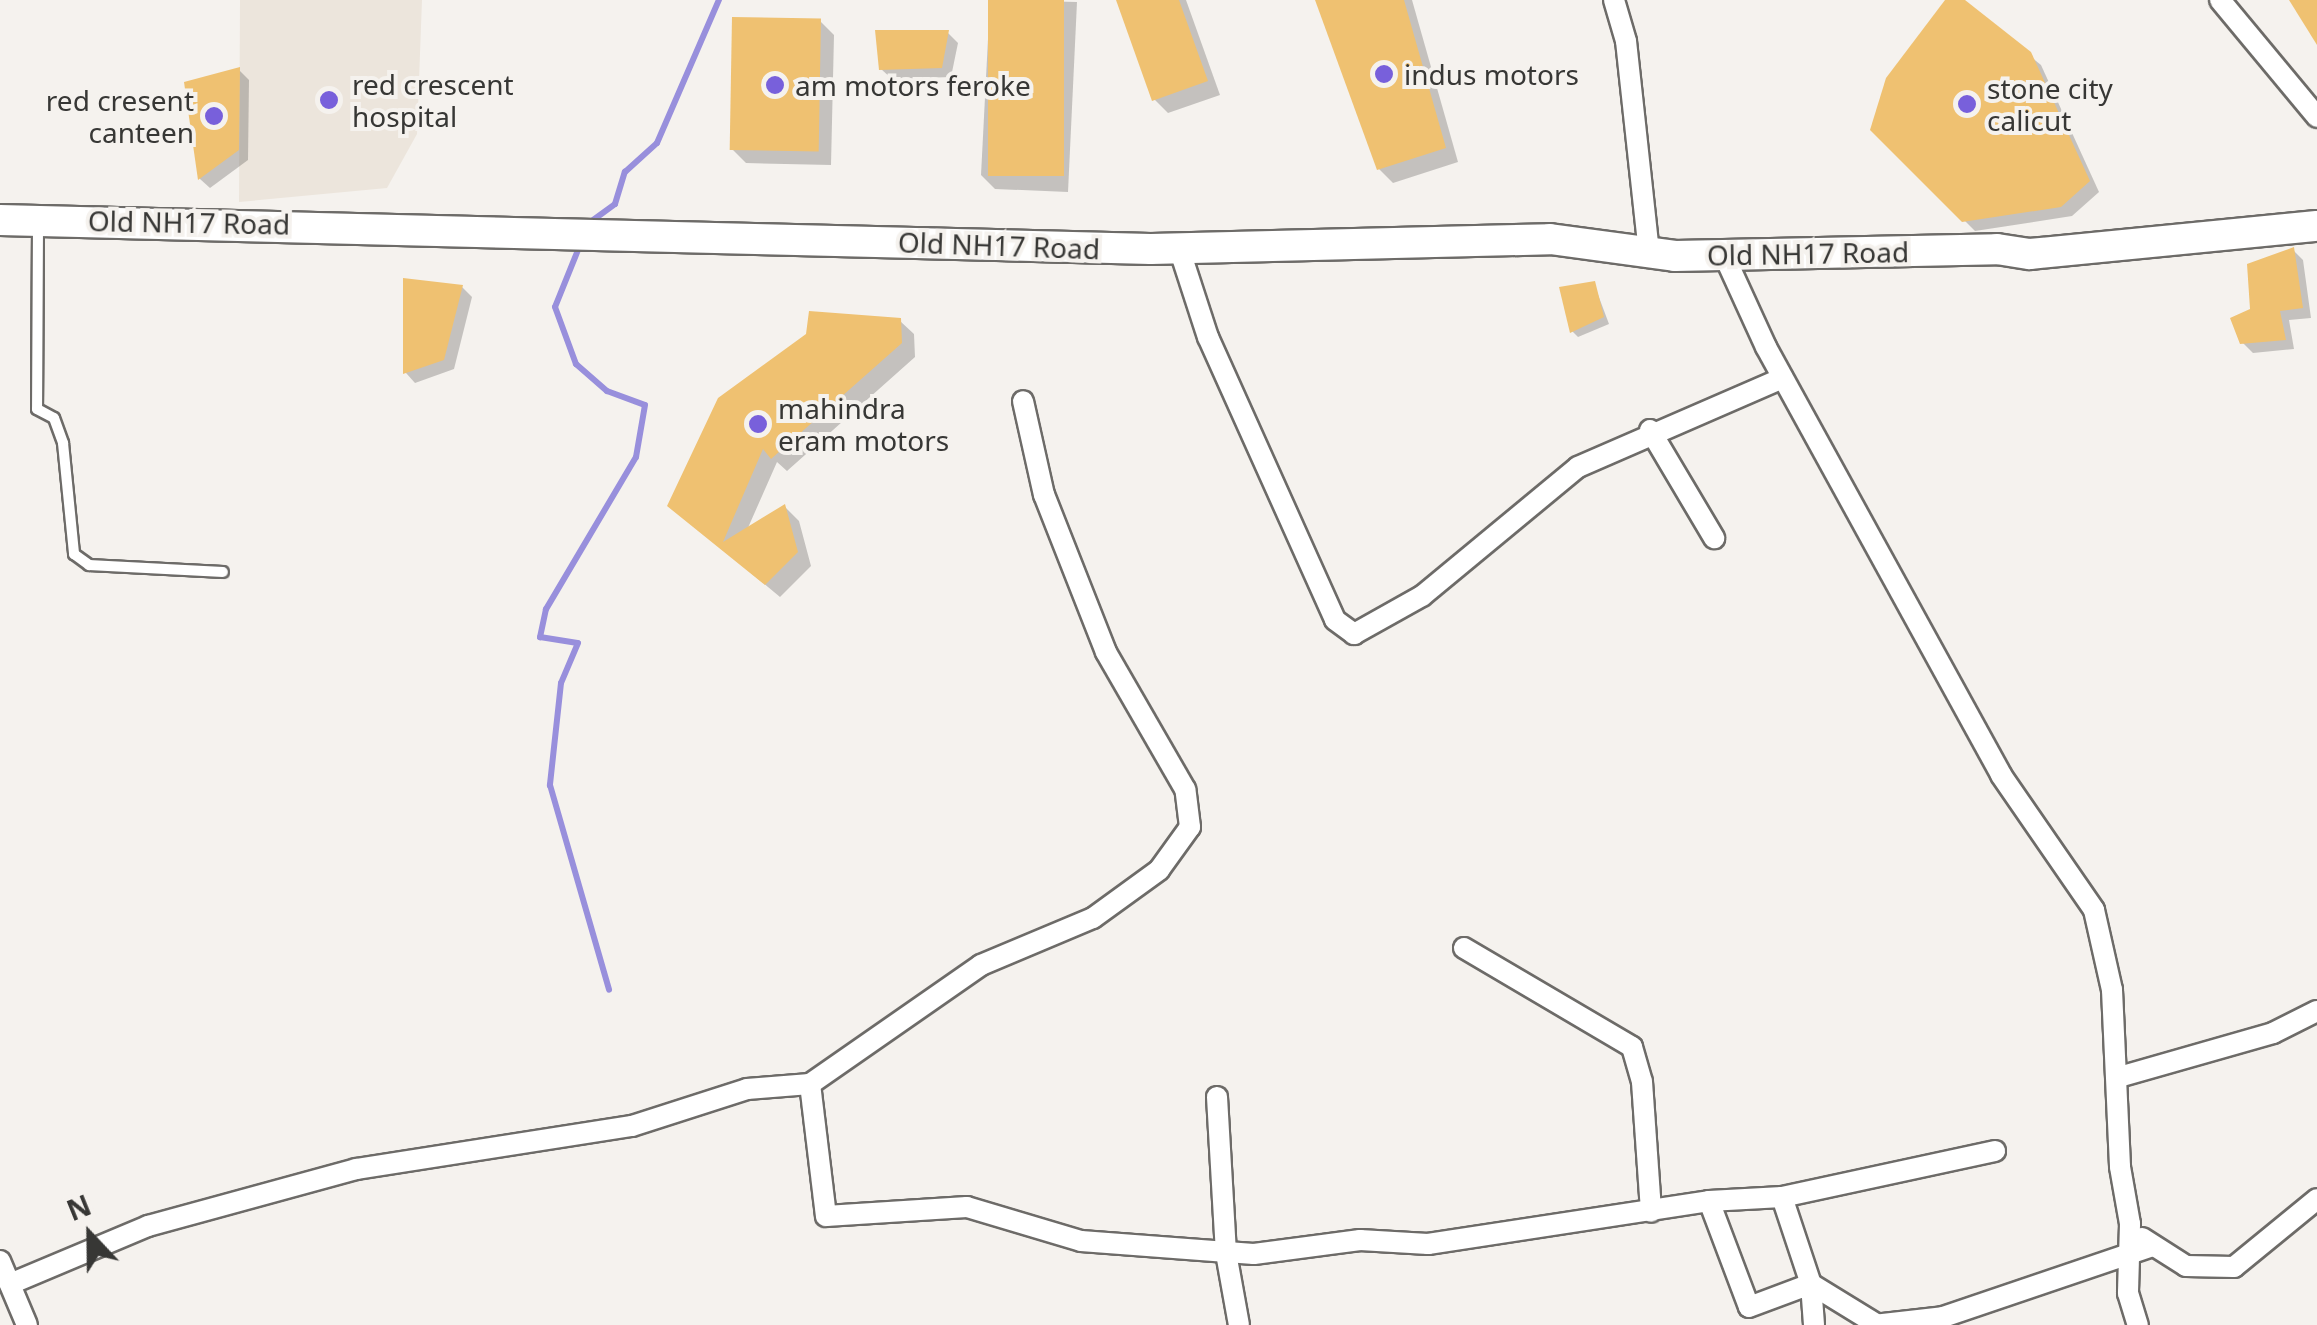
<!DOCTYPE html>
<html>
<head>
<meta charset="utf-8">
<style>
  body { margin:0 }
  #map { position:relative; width:2317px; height:1325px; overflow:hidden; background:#f5f2ee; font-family:"Noto Sans",sans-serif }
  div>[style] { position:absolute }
  .built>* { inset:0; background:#ece5dc }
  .shadow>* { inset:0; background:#0003 }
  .stream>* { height:6px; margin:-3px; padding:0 3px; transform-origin:3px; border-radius:3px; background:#988fdc }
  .building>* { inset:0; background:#efc171; transform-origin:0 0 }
  .roads { filter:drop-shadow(2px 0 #6d6b68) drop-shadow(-2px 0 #6d6b68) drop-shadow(0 2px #6d6b68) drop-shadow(0 -2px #6d6b68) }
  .service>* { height:10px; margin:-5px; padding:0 5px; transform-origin:5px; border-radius:5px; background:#fff }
  .minor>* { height:20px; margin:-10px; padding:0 10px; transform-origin:10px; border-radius:10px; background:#fff }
  .primary>* { height:30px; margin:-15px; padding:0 15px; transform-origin:15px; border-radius:15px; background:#fff }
  .dots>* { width:28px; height:28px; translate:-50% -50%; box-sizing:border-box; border:5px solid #f5f2ee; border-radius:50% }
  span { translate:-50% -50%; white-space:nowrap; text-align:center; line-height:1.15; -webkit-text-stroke:8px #f5f2ee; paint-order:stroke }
  .poi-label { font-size:28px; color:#373735 }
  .left { translate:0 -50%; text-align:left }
  .right { translate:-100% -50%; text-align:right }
  .street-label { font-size:28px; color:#373735 }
  .north { position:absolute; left:40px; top:1185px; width:100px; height:100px; -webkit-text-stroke:8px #f5f2ee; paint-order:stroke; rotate:338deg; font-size:28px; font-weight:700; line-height:40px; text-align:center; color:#373735 }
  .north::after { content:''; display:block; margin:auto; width:35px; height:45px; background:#373735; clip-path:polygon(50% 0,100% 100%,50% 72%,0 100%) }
</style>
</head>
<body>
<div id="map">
  <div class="built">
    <div style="clip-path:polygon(240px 0,422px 0,417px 134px,387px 188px,239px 202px)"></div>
  </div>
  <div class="shadow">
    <div style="clip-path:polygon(990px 0,1077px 2px,1068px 192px,995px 189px,981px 175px)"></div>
    <div style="clip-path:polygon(1119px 0,1186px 0,1220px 95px,1168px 113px,1155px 100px)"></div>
    <div style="clip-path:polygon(1318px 0,1412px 0,1458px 162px,1393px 183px,1379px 169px)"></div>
    <div style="clip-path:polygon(1949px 0,1961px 0,2041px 65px,2099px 192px,2072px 216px,1975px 231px,1873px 129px)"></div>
    <div style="clip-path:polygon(820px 21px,834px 35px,831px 165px,746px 163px,732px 149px)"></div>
    <div style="clip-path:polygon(948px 33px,958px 43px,951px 77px,892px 79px,881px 69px)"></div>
    <div style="clip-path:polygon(239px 70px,249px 80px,248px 160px,210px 188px,200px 179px,187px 84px)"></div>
    <div style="clip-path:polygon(2293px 250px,2303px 260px,2311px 318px,2289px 320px,2294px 349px,2253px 353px,2242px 342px)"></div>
    <div style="clip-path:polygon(405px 281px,462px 287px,472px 297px,454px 369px,415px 383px,406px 373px)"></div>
    <div style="clip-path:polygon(1594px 284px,1609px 324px,1578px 337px,1572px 331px)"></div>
    <div style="clip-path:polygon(900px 321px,914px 334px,915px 357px,787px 471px,777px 462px,747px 530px,785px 507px,799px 521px,811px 566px,780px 597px,670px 506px)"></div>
  </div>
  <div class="stream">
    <div style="left:589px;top:223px;width:32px;rotate:-36deg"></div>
    <div style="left:615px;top:204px;width:34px;rotate:-73deg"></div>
    <div style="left:625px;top:172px;width:43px;rotate:-42.2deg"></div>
    <div style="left:657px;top:143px;width:156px;rotate:-66.6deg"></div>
    <div style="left:578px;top:250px;width:61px;rotate:112deg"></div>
    <div style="left:555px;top:307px;width:61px;rotate:69.8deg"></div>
    <div style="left:576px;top:364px;width:41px;rotate:41.1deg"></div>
    <div style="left:607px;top:391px;width:40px;rotate:20.2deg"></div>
    <div style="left:645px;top:405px;width:53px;rotate:99.8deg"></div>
    <div style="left:636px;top:457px;width:177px;rotate:120.6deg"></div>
    <div style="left:546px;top:609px;width:29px;rotate:102deg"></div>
    <div style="left:540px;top:637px;width:38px;rotate:9deg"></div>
    <div style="left:578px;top:643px;width:43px;rotate:113deg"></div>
    <div style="left:561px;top:683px;width:103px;rotate:96.2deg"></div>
    <div style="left:550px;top:785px;width:213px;rotate:73.9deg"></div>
  </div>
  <div class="building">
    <div style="left:988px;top:0;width:76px;height:176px"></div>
    <div style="clip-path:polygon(1116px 0,1179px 0,1208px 81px,1152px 101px)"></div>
    <div style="clip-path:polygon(1315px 0,1404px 0,1446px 148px,1377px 170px)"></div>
    <div style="clip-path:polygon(1945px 0,1965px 0,2031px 52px,2090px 181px,2061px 207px,1962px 222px,1870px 130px,1886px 78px)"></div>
    <div style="clip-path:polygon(2289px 0,2317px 0,2317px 45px)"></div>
    <div style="left:732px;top:17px;width:89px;height:133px;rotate:1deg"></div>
    <div style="clip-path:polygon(875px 30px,949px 30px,942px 68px,879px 70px)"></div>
    <div style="clip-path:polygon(240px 67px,239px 150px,198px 180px,184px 82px)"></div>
    <div style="clip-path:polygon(2294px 247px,2303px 308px,2280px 311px,2286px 340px,2240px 344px,2230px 318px,2250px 309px,2247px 264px)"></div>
    <div style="clip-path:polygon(403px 278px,463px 285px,444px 360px,403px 374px)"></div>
    <div style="clip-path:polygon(1595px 281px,1604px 317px,1570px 333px,1559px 287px)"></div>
    <div style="clip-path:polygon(809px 311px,901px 318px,902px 343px,771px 459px,763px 449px,723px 542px,785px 504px,798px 552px,765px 585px,667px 506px,718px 398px,806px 334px)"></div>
  </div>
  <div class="roads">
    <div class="service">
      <div style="left:38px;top:226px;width:183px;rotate:90.3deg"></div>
      <div style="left:37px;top:409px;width:19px;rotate:28deg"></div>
      <div style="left:54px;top:418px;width:27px;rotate:70deg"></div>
      <div style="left:63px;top:443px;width:112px;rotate:84.3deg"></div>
      <div style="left:74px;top:554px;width:19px;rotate:36deg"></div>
      <div style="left:89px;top:565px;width:134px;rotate:3deg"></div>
    </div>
    <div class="minor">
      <div style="left:1614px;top:0;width:43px;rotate:73.7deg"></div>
      <div style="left:1626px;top:41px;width:213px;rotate:83.8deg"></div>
      <div style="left:2220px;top:0;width:152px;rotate:50.3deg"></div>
      <div style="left:1179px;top:248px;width:94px;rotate:72deg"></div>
      <div style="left:1208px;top:337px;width:310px;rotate:65.8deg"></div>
      <div style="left:1335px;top:620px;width:24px;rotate:36deg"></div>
      <div style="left:1354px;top:634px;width:78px;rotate:-29.2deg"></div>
      <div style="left:1422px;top:596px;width:202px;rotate:-39.6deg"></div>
      <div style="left:1578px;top:467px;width:223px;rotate:-23.5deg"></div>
      <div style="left:1723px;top:253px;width:103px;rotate:65.4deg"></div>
      <div style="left:1766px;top:347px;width:488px;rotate:61.2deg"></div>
      <div style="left:2001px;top:775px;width:164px;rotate:55.4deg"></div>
      <div style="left:2094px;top:910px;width:82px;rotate:77.3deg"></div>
      <div style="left:2112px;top:990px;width:177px;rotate:87.4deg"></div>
      <div style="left:2120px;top:1167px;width:58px;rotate:80deg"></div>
      <div style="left:2130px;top:1224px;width:69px;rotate:91.7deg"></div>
      <div style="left:2128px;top:1293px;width:34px;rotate:73deg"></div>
      <div style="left:1650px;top:430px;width:126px;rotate:59.3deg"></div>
      <div style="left:1464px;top:948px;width:195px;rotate:30.5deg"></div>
      <div style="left:1632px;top:1047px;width:36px;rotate:74deg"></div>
      <div style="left:1642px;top:1082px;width:130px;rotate:86deg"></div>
      <div style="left:2119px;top:1077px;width:160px;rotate:-15.9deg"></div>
      <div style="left:2273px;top:1033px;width:49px;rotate:-26.6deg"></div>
      <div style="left:810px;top:1084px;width:208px;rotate:-34.8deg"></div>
      <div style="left:981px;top:965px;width:121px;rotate:-22.8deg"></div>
      <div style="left:1093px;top:918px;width:82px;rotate:-36deg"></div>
      <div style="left:1159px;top:870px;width:53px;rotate:-54.2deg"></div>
      <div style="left:1190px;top:827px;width:38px;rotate:-97deg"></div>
      <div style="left:1185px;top:789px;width:158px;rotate:-120deg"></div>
      <div style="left:1106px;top:652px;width:169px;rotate:-111.5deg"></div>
      <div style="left:1044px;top:495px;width:96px;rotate:-102.6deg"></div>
      <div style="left:1217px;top:1097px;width:156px;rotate:86.7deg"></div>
      <div style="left:1226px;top:1253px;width:73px;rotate:79.8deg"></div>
      <div style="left:1782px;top:1197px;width:218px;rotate:-12.2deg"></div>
      <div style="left:1709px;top:1201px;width:73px;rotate:-3.1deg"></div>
      <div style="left:1782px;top:1197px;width:92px;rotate:71.6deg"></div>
      <div style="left:1811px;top:1284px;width:76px;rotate:31.6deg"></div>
      <div style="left:2142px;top:1238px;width:52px;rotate:32.5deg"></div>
      <div style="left:2186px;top:1266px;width:48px;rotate:1.2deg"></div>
      <div style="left:2234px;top:1267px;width:107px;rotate:-39.3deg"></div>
      <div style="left:0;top:1261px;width:69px;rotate:67.1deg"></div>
      <div style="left:10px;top:1284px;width:150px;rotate:-22.8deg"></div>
      <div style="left:148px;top:1226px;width:216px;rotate:-15.3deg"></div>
      <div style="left:356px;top:1169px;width:279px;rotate:-8.9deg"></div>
      <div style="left:632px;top:1126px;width:121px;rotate:-17.8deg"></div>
      <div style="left:747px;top:1089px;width:63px;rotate:-4.5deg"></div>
      <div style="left:810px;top:1084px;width:133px;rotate:83.1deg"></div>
      <div style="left:826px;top:1216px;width:141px;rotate:-3.7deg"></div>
      <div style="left:967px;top:1207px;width:119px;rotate:16.6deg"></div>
      <div style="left:1081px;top:1241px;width:173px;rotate:4.3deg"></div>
      <div style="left:1254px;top:1254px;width:107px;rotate:-7.5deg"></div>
      <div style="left:1360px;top:1240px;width:68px;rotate:3.4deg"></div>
      <div style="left:1428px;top:1244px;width:284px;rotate:-8.7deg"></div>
      <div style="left:1709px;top:1201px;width:113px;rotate:69.3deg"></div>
      <div style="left:1749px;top:1307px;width:66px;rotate:-20.4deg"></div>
      <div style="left:1811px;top:1284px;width:41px;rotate:85.8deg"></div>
      <div style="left:1874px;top:1325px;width:69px;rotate:-6.6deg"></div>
      <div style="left:1943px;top:1317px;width:219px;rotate:-18.7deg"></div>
    </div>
    <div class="primary">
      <div style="left:0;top:220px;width:1151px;rotate:1.44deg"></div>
      <div style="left:1151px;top:249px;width:399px;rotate:-1.4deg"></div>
      <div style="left:1550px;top:239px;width:126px;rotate:7.7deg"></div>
      <div style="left:1675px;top:256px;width:322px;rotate:-1.2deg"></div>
      <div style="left:1997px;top:249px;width:33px;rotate:9deg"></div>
      <div style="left:2030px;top:254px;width:288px;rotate:-5.6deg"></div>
    </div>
  </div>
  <div class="dots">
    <div style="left:1384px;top:74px;background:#7860db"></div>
    <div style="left:775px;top:85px;background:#7860db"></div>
    <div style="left:329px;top:100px;background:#7860db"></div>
    <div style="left:1967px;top:104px;background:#7860db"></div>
    <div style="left:214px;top:116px;background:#7860db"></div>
    <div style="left:758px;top:424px;background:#7860db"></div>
  </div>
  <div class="poi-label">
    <span class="left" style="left:1404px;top:74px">indus motors</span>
    <span class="left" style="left:352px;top:100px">red crescent<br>hospital</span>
    <span class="left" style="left:795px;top:85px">am motors feroke</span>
    <span class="left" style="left:1987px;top:104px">stone city<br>calicut</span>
    <span class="right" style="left:194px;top:116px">red cresent<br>canteen</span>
    <span class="left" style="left:778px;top:424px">mahindra<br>eram motors</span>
  </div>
  <div class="street-label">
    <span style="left:189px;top:222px;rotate:1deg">Old NH17 Road</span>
    <span style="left:999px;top:245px;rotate:2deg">Old NH17 Road</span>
    <span style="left:1808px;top:253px;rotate:-1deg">Old NH17 Road</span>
  </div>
  <div class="north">N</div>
</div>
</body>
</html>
